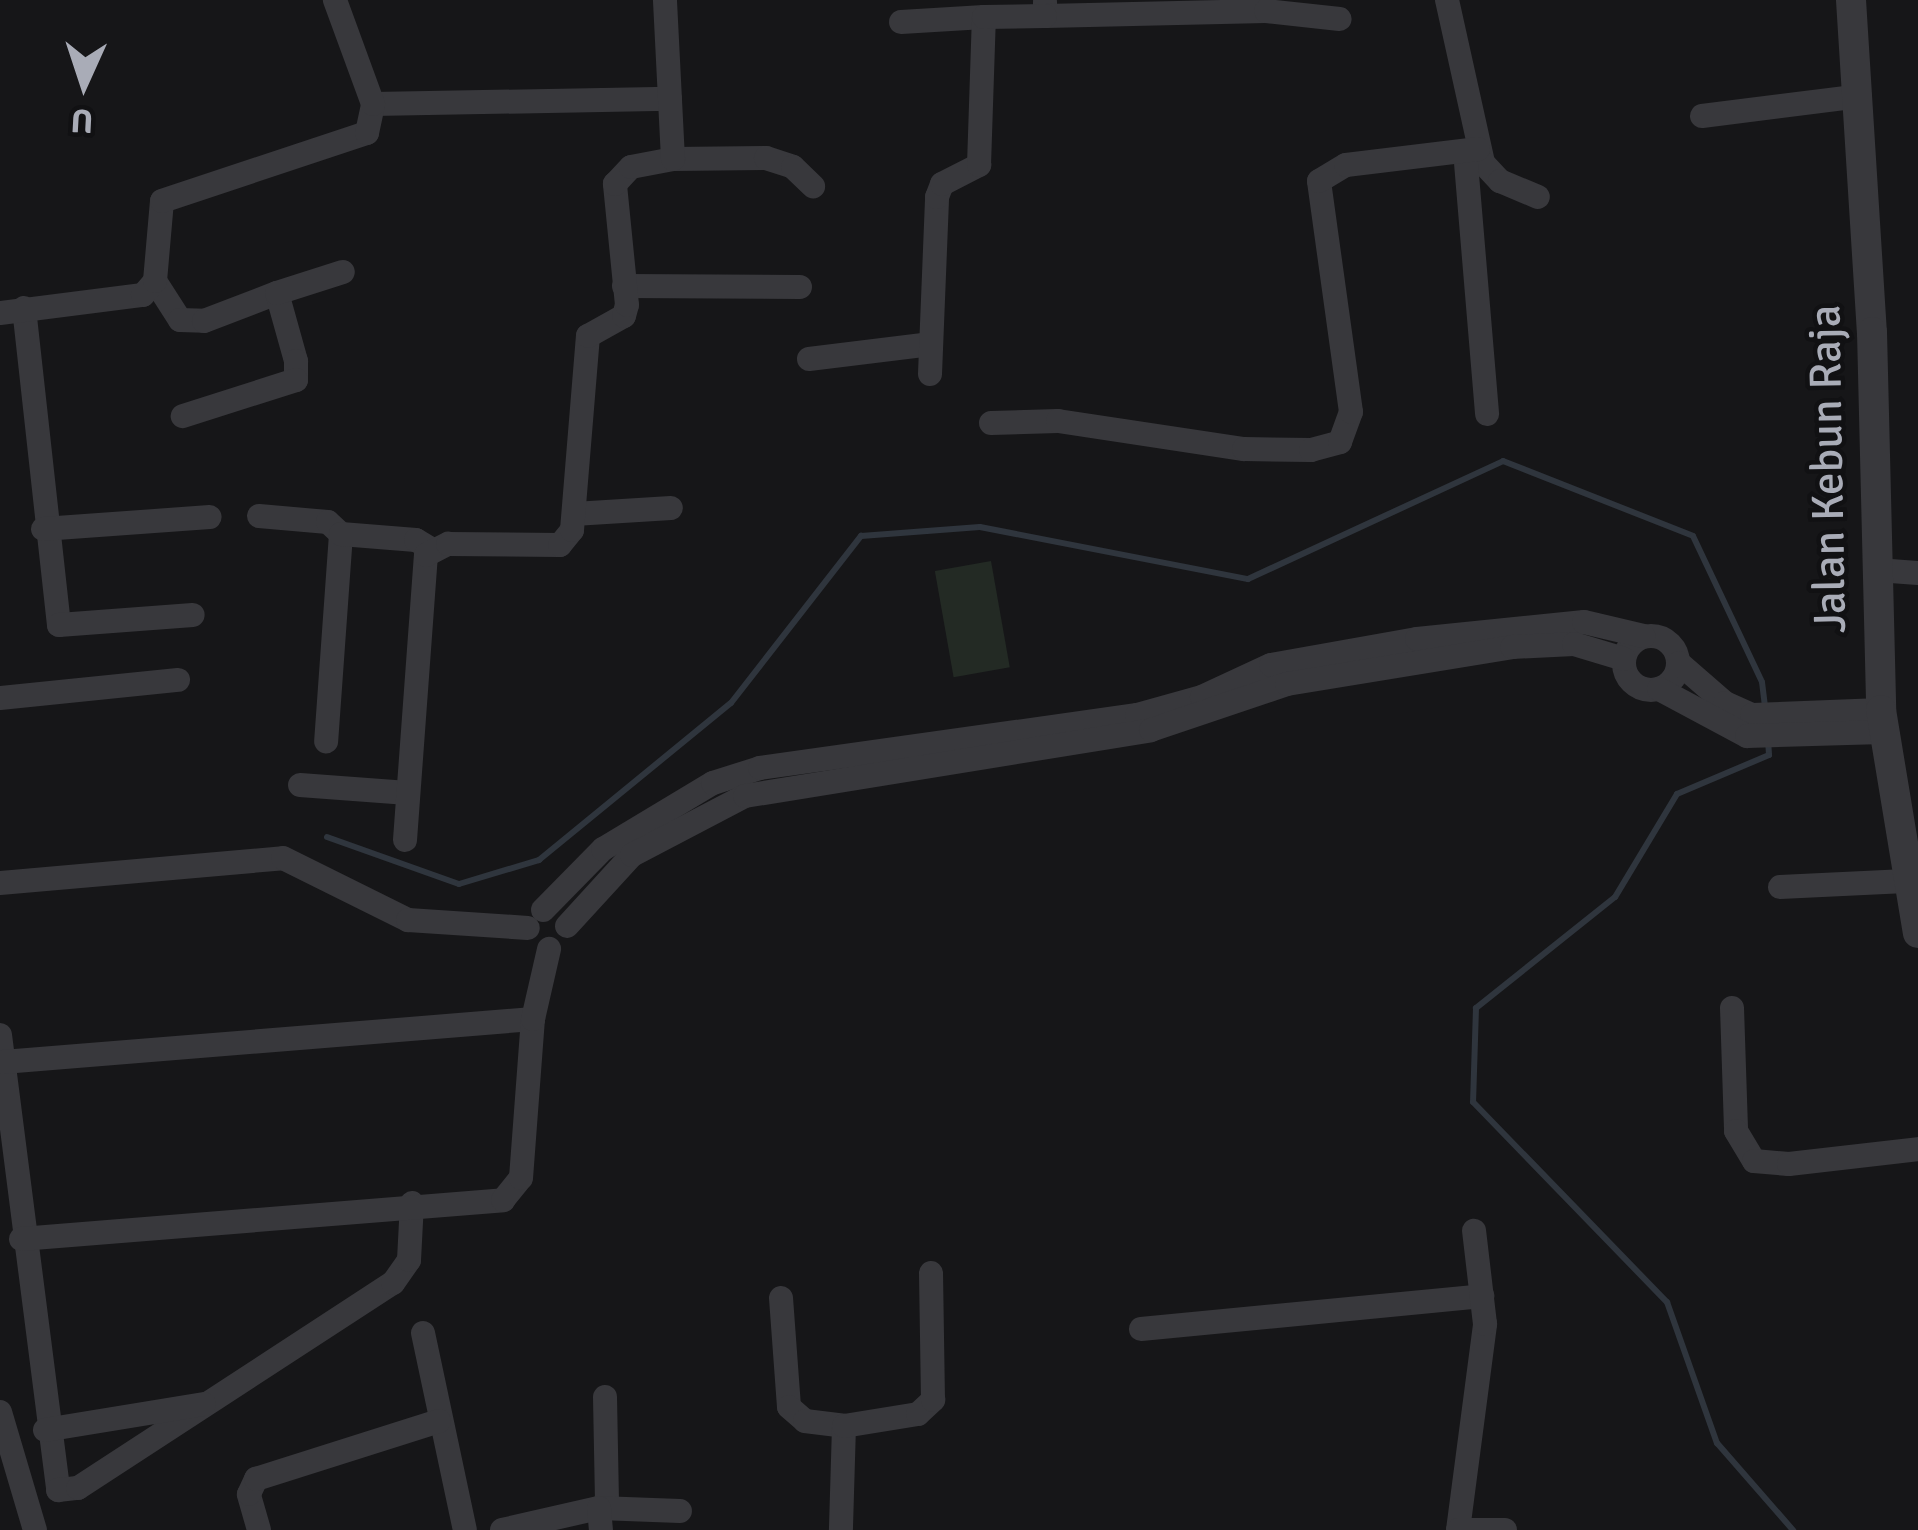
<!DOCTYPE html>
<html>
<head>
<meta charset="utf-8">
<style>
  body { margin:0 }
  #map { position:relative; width:1918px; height:1530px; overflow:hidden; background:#161618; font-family:Signika,sans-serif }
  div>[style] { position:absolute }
  .green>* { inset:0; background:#232a24; transform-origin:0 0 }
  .stream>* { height:6px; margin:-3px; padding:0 3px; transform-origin:3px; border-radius:3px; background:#2f353d }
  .minor>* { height:24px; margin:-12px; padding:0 12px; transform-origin:12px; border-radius:12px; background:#38383c }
  .minor>.ring { margin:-12px; padding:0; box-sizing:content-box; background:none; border:24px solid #38383c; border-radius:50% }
  .tertiary>* { height:30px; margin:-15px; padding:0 15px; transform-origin:15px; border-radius:15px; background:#38383c }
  span { translate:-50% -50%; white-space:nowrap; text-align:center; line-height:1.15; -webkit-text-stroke:9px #111113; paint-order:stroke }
  .street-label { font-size:45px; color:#a9acb7 }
  .north { position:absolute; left:24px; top:24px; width:120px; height:120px; -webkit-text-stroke:9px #111113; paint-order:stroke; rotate:183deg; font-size:33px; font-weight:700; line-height:48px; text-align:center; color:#a9acb7 }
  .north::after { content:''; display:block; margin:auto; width:42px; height:54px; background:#a9acb7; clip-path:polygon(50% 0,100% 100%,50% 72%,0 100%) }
</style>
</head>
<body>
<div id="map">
  <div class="green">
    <div style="left:991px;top:561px;width:108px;height:57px;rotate:80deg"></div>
  </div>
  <div class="stream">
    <div style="left:1768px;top:740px;width:15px;rotate:86deg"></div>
    <div style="left:1769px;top:755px;width:100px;rotate:157deg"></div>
    <div style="left:1677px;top:794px;width:120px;rotate:121deg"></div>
    <div style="left:1615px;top:897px;width:178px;rotate:141.4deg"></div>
    <div style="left:1476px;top:1008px;width:94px;rotate:91.8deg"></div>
    <div style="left:1473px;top:1102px;width:279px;rotate:45.9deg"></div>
    <div style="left:1667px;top:1302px;width:150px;rotate:70.5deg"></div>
    <div style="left:1717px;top:1443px;width:116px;rotate:48.9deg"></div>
    <div style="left:327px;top:837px;width:140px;rotate:19.6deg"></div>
    <div style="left:459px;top:884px;width:84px;rotate:-16.7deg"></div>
    <div style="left:539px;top:860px;width:248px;rotate:-39.3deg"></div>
    <div style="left:731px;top:703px;width:212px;rotate:-52.1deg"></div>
    <div style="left:861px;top:536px;width:119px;rotate:-4.3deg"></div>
    <div style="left:980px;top:527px;width:273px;rotate:11deg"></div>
    <div style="left:1248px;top:579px;width:281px;rotate:-24.8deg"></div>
    <div style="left:1503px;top:461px;width:204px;rotate:21.5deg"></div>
    <div style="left:1693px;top:536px;width:161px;rotate:64.7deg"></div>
    <div style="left:1762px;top:682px;width:26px;rotate:83deg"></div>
  </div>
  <div class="minor">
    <div style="left:1447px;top:0;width:167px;rotate:77.5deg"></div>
    <div style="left:1483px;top:163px;width:25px;rotate:47deg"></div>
    <div style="left:1500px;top:181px;width:41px;rotate:22.8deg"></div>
    <div style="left:1045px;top:2px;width:14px;rotate:90deg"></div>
    <div style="left:1045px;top:16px;width:221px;rotate:-1.3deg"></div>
    <div style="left:1266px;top:11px;width:74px;rotate:6.2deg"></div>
    <div style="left:901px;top:22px;width:83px;rotate:-3.4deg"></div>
    <div style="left:373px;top:104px;width:297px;rotate:-1deg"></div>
    <div style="left:1702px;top:116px;width:159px;rotate:-7.2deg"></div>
    <div style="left:1465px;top:151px;width:264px;rotate:85.2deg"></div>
    <div style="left:673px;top:159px;width:93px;rotate:-0.6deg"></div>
    <div style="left:766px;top:158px;width:28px;rotate:18deg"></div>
    <div style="left:793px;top:167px;width:28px;rotate:44deg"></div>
    <div style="left:155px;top:281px;width:46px;rotate:57.3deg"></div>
    <div style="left:180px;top:320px;width:24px;rotate:2deg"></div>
    <div style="left:204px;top:321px;width:78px;rotate:-21deg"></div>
    <div style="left:277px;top:293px;width:71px;rotate:74.4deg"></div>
    <div style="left:296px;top:361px;width:19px;rotate:90deg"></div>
    <div style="left:296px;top:380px;width:119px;rotate:162.3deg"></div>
    <div style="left:624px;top:286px;width:176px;rotate:0.3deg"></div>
    <div style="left:277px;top:293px;width:69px;rotate:-17.7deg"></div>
    <div style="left:24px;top:308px;width:319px;rotate:83.7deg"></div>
    <div style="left:59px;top:625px;width:134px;rotate:-4.3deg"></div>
    <div style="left:0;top:313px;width:144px;rotate:-7.2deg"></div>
    <div style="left:143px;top:295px;width:18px;rotate:-49deg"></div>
    <div style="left:155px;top:281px;width:80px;rotate:-85deg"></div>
    <div style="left:162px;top:201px;width:216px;rotate:-18.4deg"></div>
    <div style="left:367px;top:133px;width:30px;rotate:-78deg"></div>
    <div style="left:373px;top:104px;width:111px;rotate:-110.1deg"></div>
    <div style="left:809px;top:359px;width:123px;rotate:-7deg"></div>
    <div style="left:930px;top:374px;width:177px;rotate:-87.7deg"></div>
    <div style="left:937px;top:197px;width:14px;rotate:-69deg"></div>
    <div style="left:942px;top:184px;width:42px;rotate:-27.2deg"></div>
    <div style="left:979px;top:165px;width:148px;rotate:-88.1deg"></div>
    <div style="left:984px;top:17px;width:61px;rotate:-0.9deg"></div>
    <div style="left:991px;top:423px;width:67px;rotate:-1.7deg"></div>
    <div style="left:1058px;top:421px;width:188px;rotate:8.6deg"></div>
    <div style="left:1244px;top:449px;width:67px;rotate:0.9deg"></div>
    <div style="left:1311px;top:450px;width:30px;rotate:-15deg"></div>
    <div style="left:1340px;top:442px;width:32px;rotate:-70deg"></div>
    <div style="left:1351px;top:412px;width:233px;rotate:-97.9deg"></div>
    <div style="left:1319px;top:181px;width:31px;rotate:-31deg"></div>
    <div style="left:1346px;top:165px;width:133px;rotate:-6.9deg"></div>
    <div style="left:574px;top:514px;width:97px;rotate:-3.5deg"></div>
    <div style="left:259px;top:516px;width:69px;rotate:5deg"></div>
    <div style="left:328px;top:522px;width:18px;rotate:43deg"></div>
    <div style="left:341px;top:534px;width:208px;rotate:94.1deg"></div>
    <div style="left:43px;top:529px;width:167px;rotate:-4.1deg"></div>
    <div style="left:341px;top:534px;width:75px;rotate:4.6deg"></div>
    <div style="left:416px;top:540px;width:17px;rotate:31deg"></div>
    <div style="left:1877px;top:570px;width:41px;rotate:4.2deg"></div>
    <div class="ring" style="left:1624px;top:636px;width:30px;height:30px"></div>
    <div style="left:1679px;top:663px;width:61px;rotate:41deg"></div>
    <div style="left:1725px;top:703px;width:30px;rotate:24deg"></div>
    <div style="left:1752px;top:715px;width:129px;rotate:-2.2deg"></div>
    <div style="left:1659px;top:689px;width:100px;rotate:28.1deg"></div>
    <div style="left:1747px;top:736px;width:136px;rotate:-1.7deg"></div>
    <div style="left:0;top:698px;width:179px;rotate:-5.8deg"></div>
    <div style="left:300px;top:785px;width:108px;rotate:4.2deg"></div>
    <div style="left:405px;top:840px;width:286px;rotate:-85.8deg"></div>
    <div style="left:426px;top:555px;width:25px;rotate:-27deg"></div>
    <div style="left:448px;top:544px;width:112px;rotate:0.5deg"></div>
    <div style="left:560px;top:545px;width:19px;rotate:-51deg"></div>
    <div style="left:572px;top:530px;width:195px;rotate:-85.3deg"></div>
    <div style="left:588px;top:336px;width:41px;rotate:-29.1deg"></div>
    <div style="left:624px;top:316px;width:11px;rotate:-75deg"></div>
    <div style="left:627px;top:305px;width:122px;rotate:-95.7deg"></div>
    <div style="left:615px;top:184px;width:23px;rotate:-47deg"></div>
    <div style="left:631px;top:167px;width:43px;rotate:-10.8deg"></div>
    <div style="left:673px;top:159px;width:159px;rotate:-92.9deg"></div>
    <div style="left:0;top:883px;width:284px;rotate:-5deg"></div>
    <div style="left:283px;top:858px;width:140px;rotate:26.4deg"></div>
    <div style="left:408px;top:920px;width:120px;rotate:3.8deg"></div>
    <div style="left:1780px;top:887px;width:126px;rotate:-2.7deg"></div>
    <div style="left:543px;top:910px;width:86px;rotate:-45.5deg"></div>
    <div style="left:603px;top:849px;width:128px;rotate:-31deg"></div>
    <div style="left:713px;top:783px;width:49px;rotate:-17.7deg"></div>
    <div style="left:760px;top:768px;width:381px;rotate:-8deg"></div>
    <div style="left:1137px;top:715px;width:67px;rotate:-15.5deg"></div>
    <div style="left:1202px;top:697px;width:76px;rotate:-24.9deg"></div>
    <div style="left:1271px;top:665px;width:148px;rotate:-10.1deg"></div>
    <div style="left:1417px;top:639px;width:168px;rotate:-5.8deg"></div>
    <div style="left:1584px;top:622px;width:61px;rotate:13.3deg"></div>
    <div style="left:567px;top:926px;width:96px;rotate:-47.5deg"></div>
    <div style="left:632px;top:855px;width:127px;rotate:-27.6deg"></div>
    <div style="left:745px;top:796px;width:411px;rotate:-9.2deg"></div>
    <div style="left:1151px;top:730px;width:144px;rotate:-18.7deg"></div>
    <div style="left:1287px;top:684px;width:228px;rotate:-9.3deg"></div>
    <div style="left:1512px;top:647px;width:62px;rotate:-2.8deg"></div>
    <div style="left:1574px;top:644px;width:52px;rotate:16.7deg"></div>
    <div style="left:1732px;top:1008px;width:123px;rotate:88.1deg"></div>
    <div style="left:1736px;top:1131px;width:35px;rotate:59deg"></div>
    <div style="left:1754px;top:1161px;width:35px;rotate:5deg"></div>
    <div style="left:1789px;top:1164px;width:130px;rotate:-6.6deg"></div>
    <div style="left:0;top:1035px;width:459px;rotate:82.7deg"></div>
    <div style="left:58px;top:1490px;width:20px;rotate:-6deg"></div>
    <div style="left:78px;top:1488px;width:376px;rotate:-33.1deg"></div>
    <div style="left:393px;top:1283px;width:28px;rotate:-55deg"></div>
    <div style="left:409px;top:1260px;width:57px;rotate:-87deg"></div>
    <div style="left:3px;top:1062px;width:532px;rotate:-4.64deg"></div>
    <div style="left:21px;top:1239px;width:484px;rotate:-4.6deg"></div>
    <div style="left:503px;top:1200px;width:28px;rotate:-51deg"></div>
    <div style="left:521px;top:1178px;width:159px;rotate:-85.7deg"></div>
    <div style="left:533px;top:1019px;width:72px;rotate:-77.1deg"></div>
    <div style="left:781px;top:1298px;width:109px;rotate:85.8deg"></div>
    <div style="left:789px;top:1407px;width:21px;rotate:41deg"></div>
    <div style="left:805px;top:1421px;width:39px;rotate:7deg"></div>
    <div style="left:844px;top:1426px;width:104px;rotate:91.7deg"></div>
    <div style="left:1141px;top:1329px;width:343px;rotate:-5.5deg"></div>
    <div style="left:423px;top:1333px;width:201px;rotate:78deg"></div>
    <div style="left:605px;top:1397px;width:108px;rotate:88.9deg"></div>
    <div style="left:0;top:1412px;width:123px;rotate:73.5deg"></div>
    <div style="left:844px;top:1426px;width:75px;rotate:-9.2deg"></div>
    <div style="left:918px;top:1414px;width:21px;rotate:-43deg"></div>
    <div style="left:933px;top:1400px;width:127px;rotate:-90.9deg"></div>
    <div style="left:45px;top:1430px;width:161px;rotate:-9.3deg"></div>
    <div style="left:599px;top:1508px;width:81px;rotate:2.1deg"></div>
    <div style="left:259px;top:1530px;width:37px;rotate:-106deg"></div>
    <div style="left:249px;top:1494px;width:17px;rotate:-65deg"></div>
    <div style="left:256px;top:1479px;width:192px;rotate:-17.6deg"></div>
    <div style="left:502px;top:1530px;width:99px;rotate:-12.8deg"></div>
    <div style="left:599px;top:1508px;width:22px;rotate:85deg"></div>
    <div style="left:1458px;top:1530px;width:208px;rotate:-82.5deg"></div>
    <div style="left:1485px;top:1324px;width:94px;rotate:-96.7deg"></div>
    <div style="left:1458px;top:1530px;width:47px"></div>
  </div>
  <div class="tertiary">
    <div style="left:1851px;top:0;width:333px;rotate:86.4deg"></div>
    <div style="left:1872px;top:332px;width:378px;rotate:88.6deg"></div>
    <div style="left:1881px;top:710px;width:226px;rotate:80.6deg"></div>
  </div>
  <div class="street-label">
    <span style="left:1828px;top:469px;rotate:-91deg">Jalan Kebun Raja</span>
  </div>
  <div class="north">U</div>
</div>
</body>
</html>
